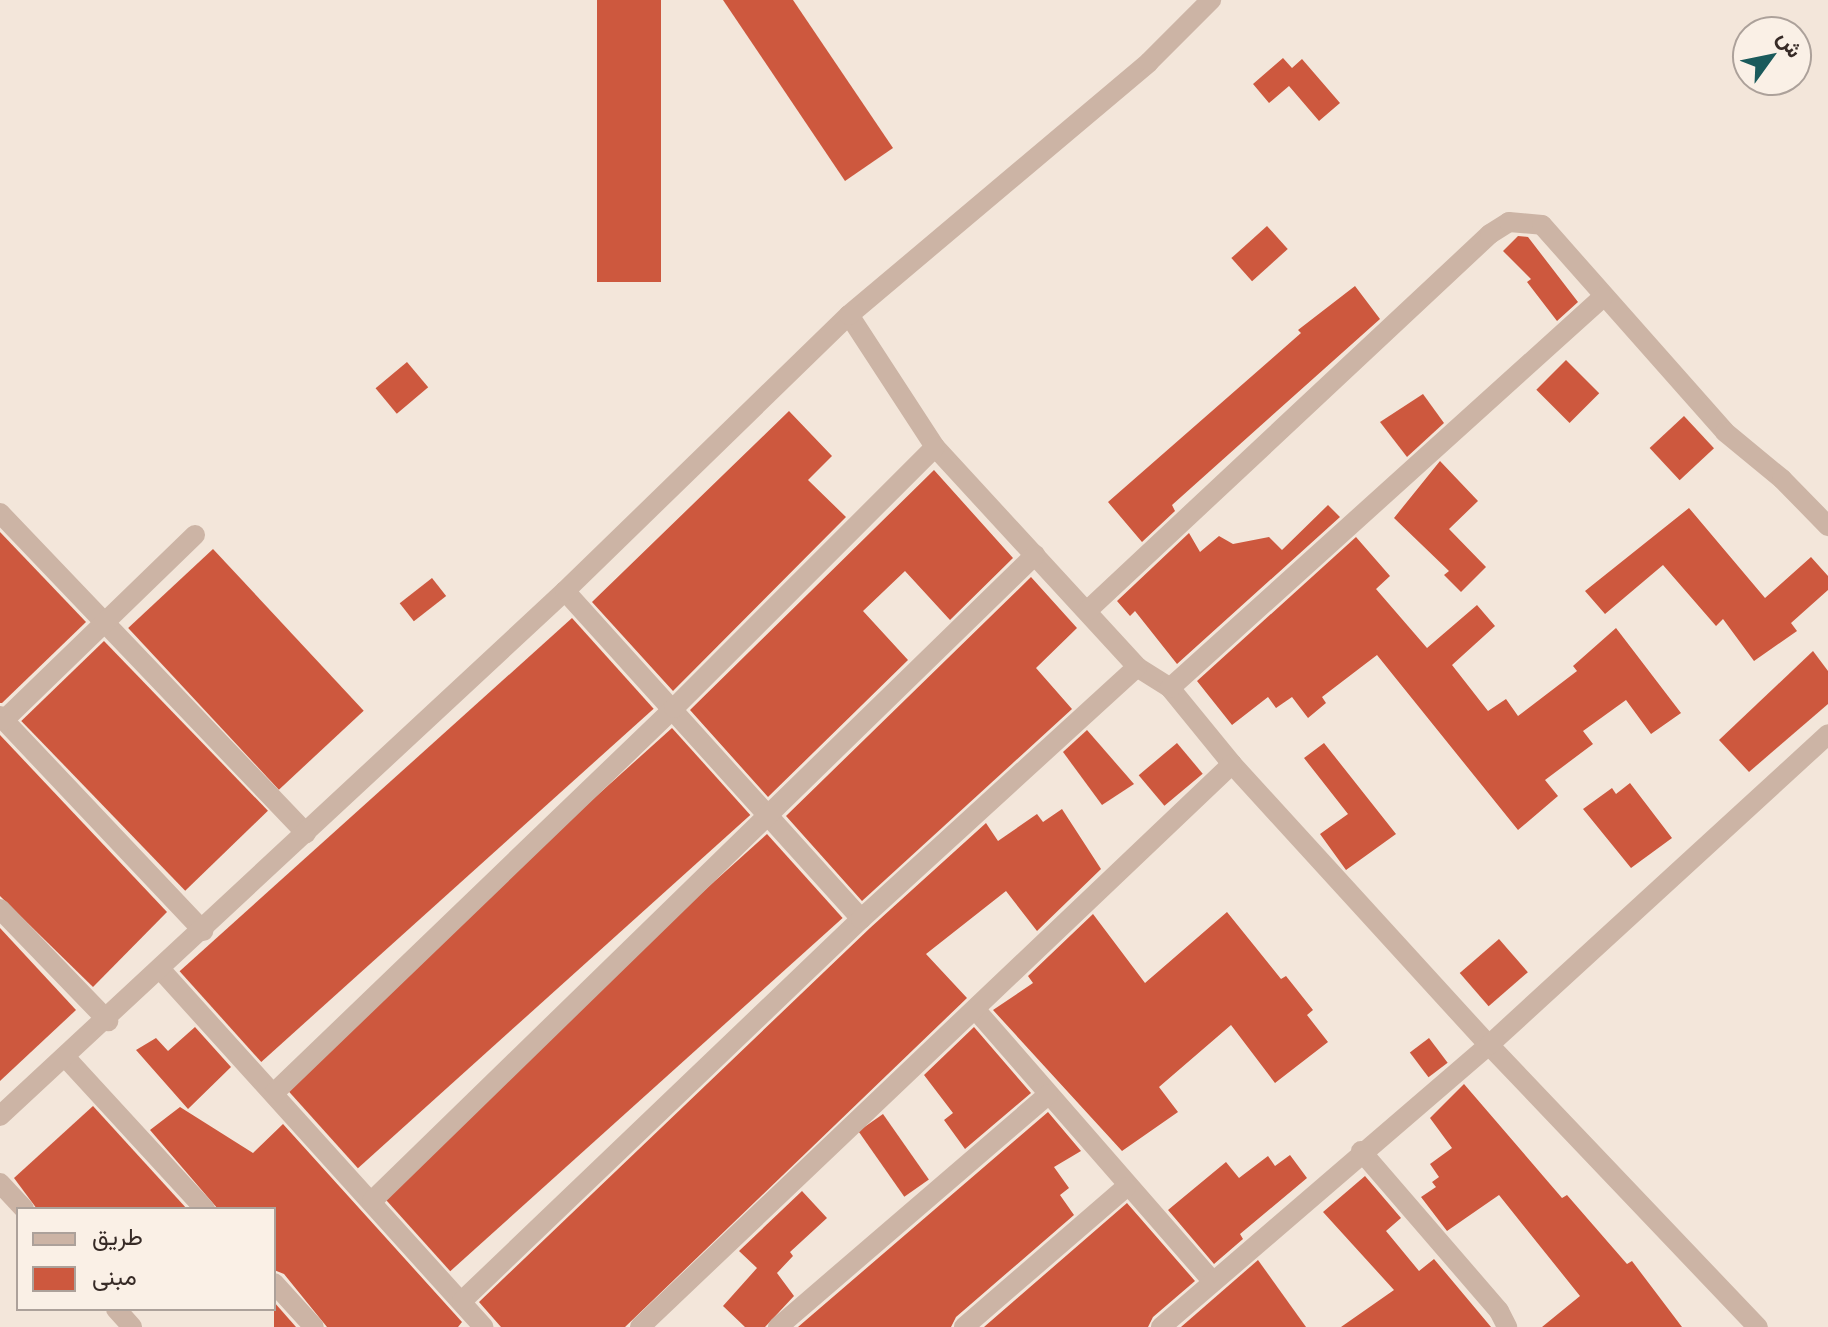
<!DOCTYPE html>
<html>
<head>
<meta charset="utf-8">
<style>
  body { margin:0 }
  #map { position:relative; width:1828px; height:1327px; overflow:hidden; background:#f3e6da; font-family:Inter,Vazirmatn,sans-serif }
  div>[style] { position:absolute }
  .building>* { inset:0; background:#cd583e; transform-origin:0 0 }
  .minor>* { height:20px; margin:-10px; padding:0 10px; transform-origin:10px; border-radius:10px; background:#ccb4a5 }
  span { translate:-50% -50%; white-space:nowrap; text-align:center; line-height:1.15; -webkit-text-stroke:7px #faf0e6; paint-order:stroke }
  .legend { position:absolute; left:16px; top:1207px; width:260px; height:104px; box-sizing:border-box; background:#faf0e6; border:2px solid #aca19a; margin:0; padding:10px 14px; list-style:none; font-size:24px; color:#372b27 }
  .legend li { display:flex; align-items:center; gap:16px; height:40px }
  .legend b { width:40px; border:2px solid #aca19a }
  .north { position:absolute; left:1732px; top:16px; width:80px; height:80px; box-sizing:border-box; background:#faf0e6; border:2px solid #aca19a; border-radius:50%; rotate:57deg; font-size:22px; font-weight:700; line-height:32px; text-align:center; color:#372b27 }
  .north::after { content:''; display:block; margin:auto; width:28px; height:36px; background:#1a5a5b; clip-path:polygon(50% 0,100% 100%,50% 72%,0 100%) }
</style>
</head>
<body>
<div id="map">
  <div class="building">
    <div style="left:597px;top:0;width:64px;height:282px"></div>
    <div style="clip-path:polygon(723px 0,793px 0,893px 148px,845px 181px)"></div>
    <div style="clip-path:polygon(1283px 58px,1292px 68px,1302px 59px,1340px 103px,1319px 121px,1289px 86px,1269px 103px,1253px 84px)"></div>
    <div style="left:1267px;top:226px;width:31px;height:48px;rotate:48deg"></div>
    <div style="clip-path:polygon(1518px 236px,1528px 237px,1578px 302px,1557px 321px,1527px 282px,1531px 279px,1503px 251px)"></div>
    <div style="clip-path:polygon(1355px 286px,1380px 319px,1172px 505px,1175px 511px,1142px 542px,1108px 502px,1301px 333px,1298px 330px)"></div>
    <div style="left:1566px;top:360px;width:47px;height:42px;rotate:45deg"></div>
    <div style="left:407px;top:362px;width:33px;height:41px;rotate:50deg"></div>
    <div style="clip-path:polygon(1423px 394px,1444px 423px,1407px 457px,1380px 422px)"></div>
    <div style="clip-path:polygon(789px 411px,832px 456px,808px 480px,846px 517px,673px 691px,592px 602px)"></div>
    <div style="left:1684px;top:416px;width:44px;height:47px;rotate:47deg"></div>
    <div style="clip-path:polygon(1440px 461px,1478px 501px,1449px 529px,1486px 567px,1461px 592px,1444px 575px,1449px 571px,1394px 518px)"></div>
    <div style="clip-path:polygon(934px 470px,1013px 558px,950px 620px,905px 571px,863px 611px,908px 660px,768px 797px,690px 710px)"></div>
    <div style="clip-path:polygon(1328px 505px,1340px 517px,1177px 664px,1135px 611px,1130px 616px,1117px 601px,1189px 533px,1200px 552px,1219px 536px,1233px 544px,1269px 537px,1282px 550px)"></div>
    <div style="clip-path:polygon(1689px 508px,1765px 598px,1811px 557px,1828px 576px,1828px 590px,1791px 623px,1797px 631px,1754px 661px,1723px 619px,1716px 626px,1663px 565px,1605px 614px,1585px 591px)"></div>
    <div style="clip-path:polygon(0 532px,86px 622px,2px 703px,0 703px)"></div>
    <div style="clip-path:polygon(1356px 537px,1390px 576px,1376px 589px,1427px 648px,1477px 605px,1495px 626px,1452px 665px,1488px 711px,1506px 699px,1518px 716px,1577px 671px,1573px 666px,1616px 628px,1681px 713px,1651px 734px,1626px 700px,1583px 731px,1593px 744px,1545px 780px,1558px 796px,1518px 830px,1377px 655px,1322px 697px,1326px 703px,1308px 718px,1292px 697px,1276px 708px,1268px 697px,1232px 725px,1197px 681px)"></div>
    <div style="left:213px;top:549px;width:221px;height:116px;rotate:47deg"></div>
    <div style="clip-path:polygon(1031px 577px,1077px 628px,1036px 668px,1072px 709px,862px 901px,786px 816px)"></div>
    <div style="left:432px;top:578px;width:23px;height:41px;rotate:52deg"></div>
    <div style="left:572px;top:618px;width:122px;height:528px;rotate:48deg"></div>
    <div style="left:104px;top:641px;width:236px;height:115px;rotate:46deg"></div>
    <div style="clip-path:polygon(1813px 651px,1828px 671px,1828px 704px,1749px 772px,1719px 740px)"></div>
    <div style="left:672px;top:728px;width:117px;height:528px;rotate:48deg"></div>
    <div style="clip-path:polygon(1087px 730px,1134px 784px,1102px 805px,1063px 752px)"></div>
    <div style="clip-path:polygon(0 735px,167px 912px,93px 987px,0 896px)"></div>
    <div style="left:1177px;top:743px;width:40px;height:50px;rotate:50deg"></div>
    <div style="clip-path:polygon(1324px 743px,1396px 834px,1346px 870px,1320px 834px,1348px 814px,1304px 758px)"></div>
    <div style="clip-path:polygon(1630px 783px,1672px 838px,1631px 868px,1583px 809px,1612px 788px,1616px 794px)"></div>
    <div style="clip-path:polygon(1062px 809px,1101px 869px,1037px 931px,1006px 891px,926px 954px,967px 998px,625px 1327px,501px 1327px,479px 1302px,870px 928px,986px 823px,998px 841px,1037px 814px,1043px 822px)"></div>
    <div style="left:767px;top:834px;width:113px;height:528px;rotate:48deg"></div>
    <div style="clip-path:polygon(1227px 912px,1281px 979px,1286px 976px,1313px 1010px,1307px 1015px,1328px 1042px,1275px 1083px,1231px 1025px,1159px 1087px,1178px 1112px,1122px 1151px,993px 1010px,1033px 983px,1028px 976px,1093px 914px,1145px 983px)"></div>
    <div style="clip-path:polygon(0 928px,76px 1010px,0 1081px)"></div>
    <div style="left:1499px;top:939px;width:44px;height:52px;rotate:49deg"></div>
    <div style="clip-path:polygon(195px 1027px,231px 1067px,188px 1109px,136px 1050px,156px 1038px,168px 1051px)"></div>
    <div style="clip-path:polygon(974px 1027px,1031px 1093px,965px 1149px,944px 1120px,953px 1113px,924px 1075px)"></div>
    <div style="left:1429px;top:1038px;width:31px;height:24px;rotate:53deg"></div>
    <div style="clip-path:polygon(1464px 1084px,1562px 1198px,1567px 1195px,1627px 1264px,1632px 1261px,1682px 1327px,1542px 1327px,1580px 1296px,1499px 1195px,1447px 1231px,1421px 1197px,1436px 1187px,1432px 1182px,1439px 1177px,1430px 1164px,1452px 1148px,1430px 1118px)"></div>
    <div style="clip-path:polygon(93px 1106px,187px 1209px,37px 1209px,14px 1178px)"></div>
    <div style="clip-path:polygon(180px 1107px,253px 1153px,283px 1124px,462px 1322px,458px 1327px,327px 1327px,284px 1274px,274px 1270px,274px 1209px,218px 1209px,150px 1130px)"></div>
    <div style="clip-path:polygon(1048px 1112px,1081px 1151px,1054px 1167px,1069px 1188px,1060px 1195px,1074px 1215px,956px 1317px,951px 1327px,798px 1327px)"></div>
    <div style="left:883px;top:1114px;width:80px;height:30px;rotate:55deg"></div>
    <div style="clip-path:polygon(1290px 1155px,1307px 1178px,1240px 1234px,1243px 1239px,1214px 1264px,1168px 1210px,1226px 1162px,1239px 1178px,1268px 1156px,1275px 1166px)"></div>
    <div style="clip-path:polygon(1365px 1176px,1401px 1218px,1386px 1231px,1419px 1271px,1434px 1259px,1491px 1327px,1341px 1327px,1394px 1290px,1323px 1212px)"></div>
    <div style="clip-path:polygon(802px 1191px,827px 1218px,790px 1252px,793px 1256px,777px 1273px,794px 1296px,765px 1327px,745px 1327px,723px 1306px,757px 1268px,739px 1251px)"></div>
    <div style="clip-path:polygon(1127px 1203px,1195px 1281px,1153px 1317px,1148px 1327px,984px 1327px)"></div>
    <div style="clip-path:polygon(1258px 1260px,1306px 1327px,1181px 1327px)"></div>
    <div style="clip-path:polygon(274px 1302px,296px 1327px,274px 1327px)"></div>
  </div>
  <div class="minor">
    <div style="left:849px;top:315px;width:158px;rotate:56.9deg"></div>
    <div style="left:935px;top:447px;width:299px;rotate:47.4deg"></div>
    <div style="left:1137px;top:667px;width:39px;rotate:32deg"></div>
    <div style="left:1170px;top:688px;width:98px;rotate:50.8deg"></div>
    <div style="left:1232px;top:764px;width:381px;rotate:47.6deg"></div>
    <div style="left:1489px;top:1045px;width:390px;rotate:46.4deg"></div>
    <div style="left:0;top:513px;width:443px;rotate:46.3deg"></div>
    <div style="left:565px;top:591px;width:442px;rotate:47.9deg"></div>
    <div style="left:1087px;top:611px;width:552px;rotate:-43.09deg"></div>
    <div style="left:1490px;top:234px;width:22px;rotate:-32deg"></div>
    <div style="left:1509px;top:222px;width:33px;rotate:5deg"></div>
    <div style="left:1542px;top:225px;width:276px;rotate:48.5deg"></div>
    <div style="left:1725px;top:432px;width:74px;rotate:39.5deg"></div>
    <div style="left:1782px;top:479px;width:66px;rotate:45.6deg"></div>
    <div style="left:1170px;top:688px;width:583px;rotate:-42.08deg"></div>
    <div style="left:0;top:716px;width:296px;rotate:46.6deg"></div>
    <div style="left:4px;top:720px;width:266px;rotate:-44.1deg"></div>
    <div style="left:0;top:909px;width:156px;rotate:46deg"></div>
    <div style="left:161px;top:970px;width:481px;rotate:47.9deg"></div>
    <div style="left:975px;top:1009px;width:362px;rotate:48.9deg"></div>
    <div style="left:67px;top:1059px;width:204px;rotate:47.4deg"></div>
    <div style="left:274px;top:1093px;width:555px;rotate:-43.91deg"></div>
    <div style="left:674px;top:708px;width:369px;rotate:-45deg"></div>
    <div style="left:0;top:1116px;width:771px;rotate:-42.9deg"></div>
    <div style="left:565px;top:591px;width:396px;rotate:-44.2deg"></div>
    <div style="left:849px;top:315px;width:392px;rotate:-40.1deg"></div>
    <div style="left:1149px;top:62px;width:88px;rotate:-45deg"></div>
    <div style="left:1361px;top:1151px;width:211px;rotate:49.2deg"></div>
    <div style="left:1499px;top:1311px;width:18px;rotate:63deg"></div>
    <div style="left:0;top:1183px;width:35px;rotate:47deg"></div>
    <div style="left:372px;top:1201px;width:926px;rotate:-44.26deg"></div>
    <div style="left:274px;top:1283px;width:59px;rotate:47.7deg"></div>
    <div style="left:462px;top:1301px;width:552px;rotate:-43.75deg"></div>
    <div style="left:861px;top:919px;width:374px;rotate:-42.4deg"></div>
    <div style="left:116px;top:1309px;width:24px;rotate:48deg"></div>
    <div style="left:640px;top:1327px;width:817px;rotate:-43.56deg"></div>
    <div style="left:778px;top:1327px;width:356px;rotate:-40.7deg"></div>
    <div style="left:964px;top:1327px;width:214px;rotate:-40.8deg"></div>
    <div style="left:1161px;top:1327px;width:433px;rotate:-40.7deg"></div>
    <div style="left:1489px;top:1045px;width:460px;rotate:-42.5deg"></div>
  </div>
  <ul class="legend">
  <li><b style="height:10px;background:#ccb4a5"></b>طريق</li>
  <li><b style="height:22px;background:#cd583e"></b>مبنى</li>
  </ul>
  <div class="north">ش</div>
</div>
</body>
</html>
